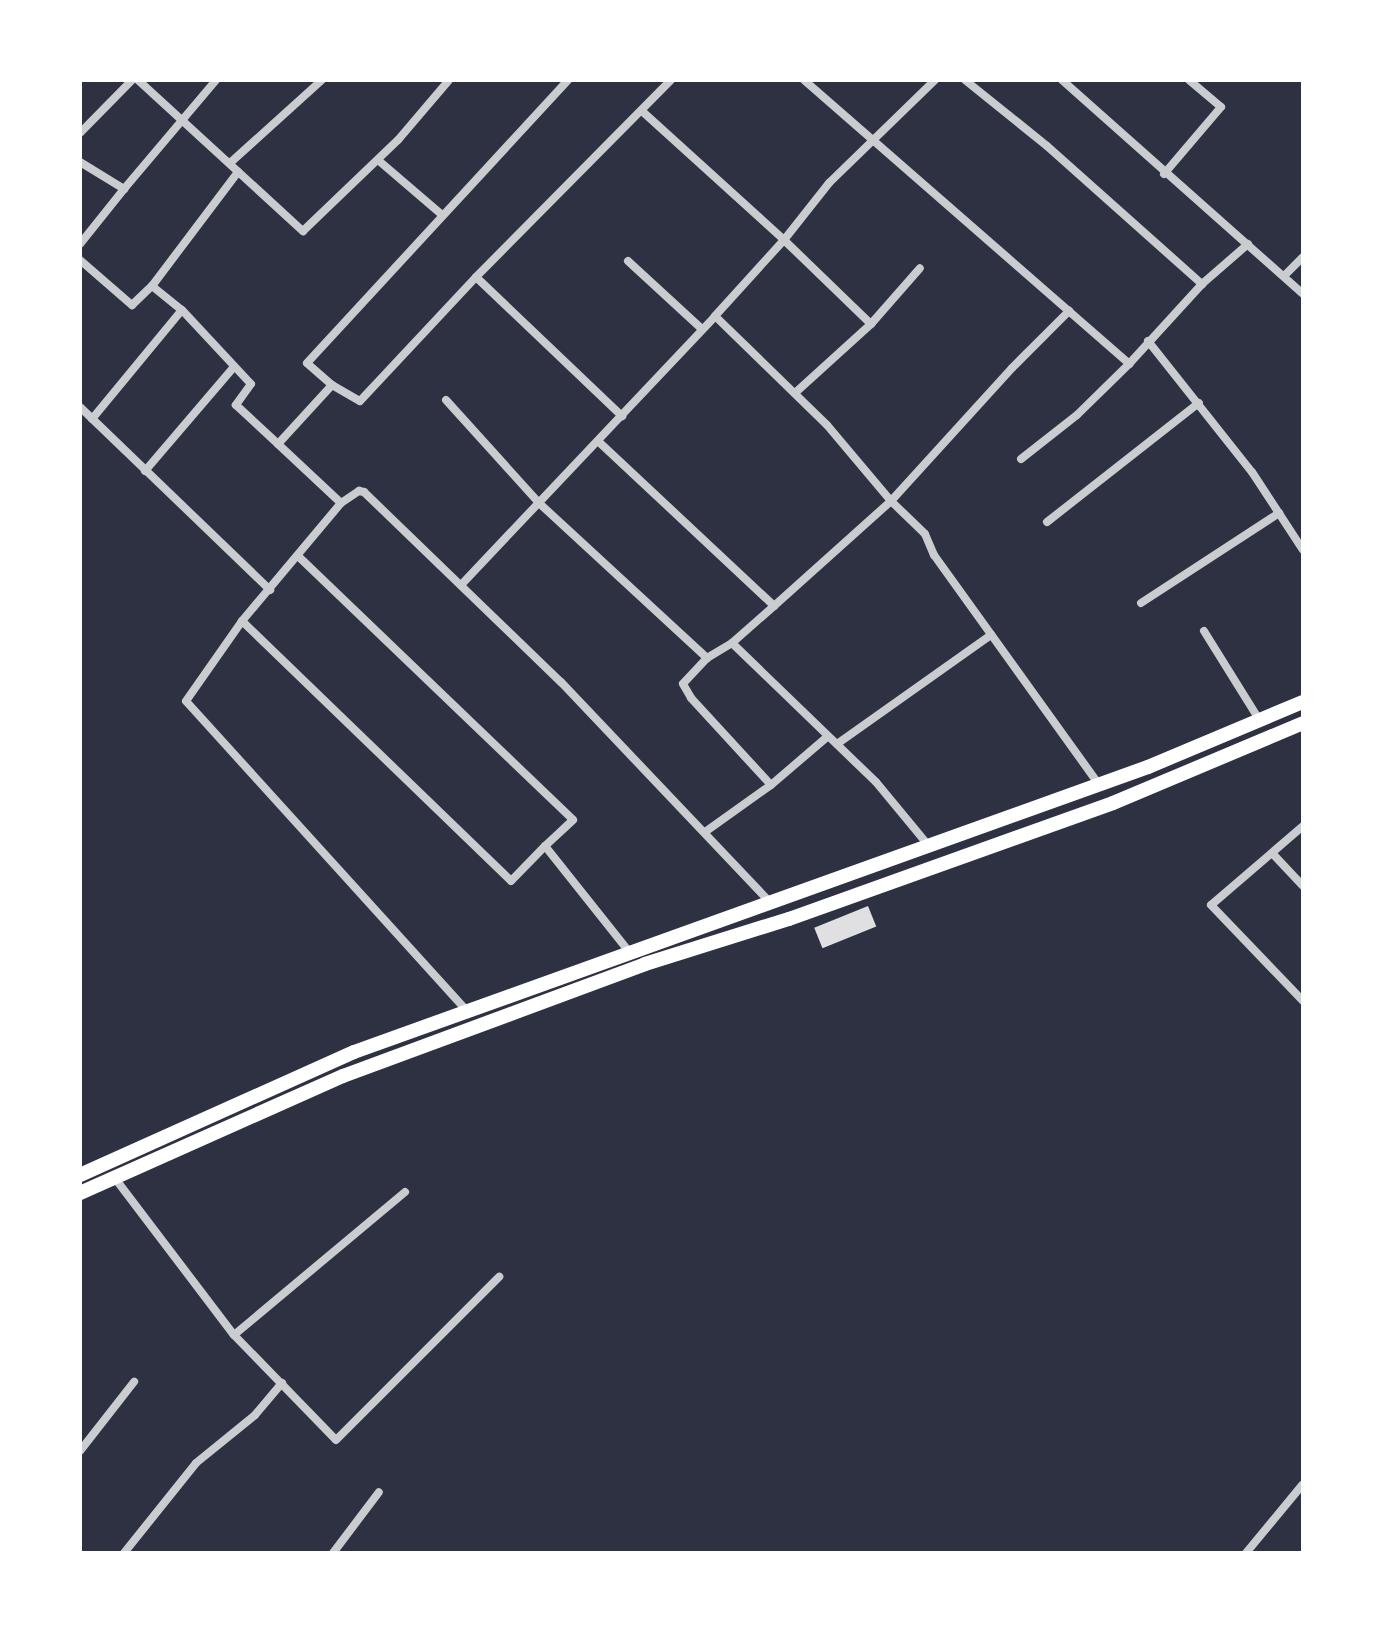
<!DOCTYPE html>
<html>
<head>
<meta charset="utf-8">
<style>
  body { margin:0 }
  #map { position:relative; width:1383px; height:1633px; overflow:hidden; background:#2d3142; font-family:Ubuntu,sans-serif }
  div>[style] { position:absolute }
  .building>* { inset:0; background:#e0e0e3; transform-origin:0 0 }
  .minor>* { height:8px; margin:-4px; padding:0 4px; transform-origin:4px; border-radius:4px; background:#caccd0 }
  .trunk>* { height:14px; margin:-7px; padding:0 7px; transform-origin:7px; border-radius:7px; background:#fff }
  span { translate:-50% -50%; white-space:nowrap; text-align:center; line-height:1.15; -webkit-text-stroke:7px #fff; paint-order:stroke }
  .frame { position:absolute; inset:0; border:82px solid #fff; pointer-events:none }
</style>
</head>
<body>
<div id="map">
  <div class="building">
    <div style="left:868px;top:906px;width:22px;height:58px;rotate:68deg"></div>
  </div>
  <div class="minor">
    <div style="left:138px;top:80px;width:224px;rotate:42.5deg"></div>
    <div style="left:303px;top:231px;width:132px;rotate:-43.8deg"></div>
    <div style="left:398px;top:140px;width:79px;rotate:-49.6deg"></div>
    <div style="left:804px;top:80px;width:432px;rotate:41.1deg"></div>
    <div style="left:1129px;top:364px;width:108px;rotate:-47.6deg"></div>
    <div style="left:1202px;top:284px;width:61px;rotate:-41deg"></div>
    <div style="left:965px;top:80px;width:105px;rotate:38.8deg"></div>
    <div style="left:1047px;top:146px;width:208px;rotate:41.7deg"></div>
    <div style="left:1062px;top:80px;width:322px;rotate:41.6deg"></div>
    <div style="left:643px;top:112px;width:190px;rotate:42.2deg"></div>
    <div style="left:784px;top:240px;width:121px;rotate:44deg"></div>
    <div style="left:80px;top:133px;width:74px;rotate:-45.5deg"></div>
    <div style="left:378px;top:160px;width:83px;rotate:40.6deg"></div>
    <div style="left:80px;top:162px;width:52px;rotate:31.5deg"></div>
    <div style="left:124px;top:189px;width:70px;rotate:128.7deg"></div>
    <div style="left:230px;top:163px;width:124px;rotate:-42.1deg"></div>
    <div style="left:1164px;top:174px;width:88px;rotate:-49.6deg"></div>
    <div style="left:1221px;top:107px;width:42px;rotate:-139.8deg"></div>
    <div style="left:124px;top:189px;width:143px;rotate:-49.8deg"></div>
    <div style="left:80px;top:260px;width:69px;rotate:40.9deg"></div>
    <div style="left:132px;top:305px;width:28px;rotate:-44deg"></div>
    <div style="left:152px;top:286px;width:38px;rotate:39deg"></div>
    <div style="left:182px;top:310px;width:101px;rotate:47deg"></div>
    <div style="left:251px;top:384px;width:26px;rotate:126deg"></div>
    <div style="left:236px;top:405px;width:57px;rotate:42.9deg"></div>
    <div style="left:628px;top:261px;width:100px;rotate:42.6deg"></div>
    <div style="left:1284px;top:276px;width:27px;rotate:-45deg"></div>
    <div style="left:476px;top:277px;width:202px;rotate:43.6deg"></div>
    <div style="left:152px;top:286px;width:143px;rotate:-53deg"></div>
    <div style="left:715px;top:316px;width:156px;rotate:44.2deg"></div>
    <div style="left:827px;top:425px;width:99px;rotate:49.9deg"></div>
    <div style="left:891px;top:501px;width:47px;rotate:44.1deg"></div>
    <div style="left:925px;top:534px;width:23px;rotate:67deg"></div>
    <div style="left:934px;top:555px;width:283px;rotate:54.3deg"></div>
    <div style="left:1148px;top:341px;width:167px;rotate:51.6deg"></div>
    <div style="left:1252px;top:472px;width:93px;rotate:56.8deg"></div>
    <div style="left:332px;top:385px;width:33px;rotate:-139deg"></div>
    <div style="left:307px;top:363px;width:385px;rotate:-47.3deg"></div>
    <div style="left:795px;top:393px;width:103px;rotate:-42.2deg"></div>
    <div style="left:871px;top:324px;width:74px;rotate:-48.8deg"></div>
    <div style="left:446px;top:400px;width:139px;rotate:47.9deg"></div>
    <div style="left:539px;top:503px;width:229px;rotate:42.7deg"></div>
    <div style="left:707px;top:658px;width:29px;rotate:-31deg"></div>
    <div style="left:732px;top:643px;width:200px;rotate:44deg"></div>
    <div style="left:876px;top:782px;width:83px;rotate:50.4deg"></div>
    <div style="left:80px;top:407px;width:264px;rotate:43.9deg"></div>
    <div style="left:92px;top:419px;width:141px;rotate:-50.5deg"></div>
    <div style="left:599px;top:442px;width:240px;rotate:43.1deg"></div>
    <div style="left:774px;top:606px;width:157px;rotate:-41.9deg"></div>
    <div style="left:891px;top:501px;width:180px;rotate:-47.7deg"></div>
    <div style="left:1012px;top:368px;width:81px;rotate:-45deg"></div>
    <div style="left:1021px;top:459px;width:71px;rotate:-38.2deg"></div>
    <div style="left:1077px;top:415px;width:73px;rotate:-44.4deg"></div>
    <div style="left:145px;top:471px;width:135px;rotate:-49.5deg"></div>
    <div style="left:341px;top:503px;width:22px;rotate:-34deg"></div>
    <div style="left:359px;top:491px;width:5px;rotate:11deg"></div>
    <div style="left:364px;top:492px;width:274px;rotate:44deg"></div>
    <div style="left:561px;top:682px;width:305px;rotate:46.5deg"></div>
    <div style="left:1047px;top:522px;width:193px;rotate:-38.1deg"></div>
    <div style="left:298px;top:556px;width:381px;rotate:43.8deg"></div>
    <div style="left:573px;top:820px;width:38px;rotate:137deg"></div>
    <div style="left:461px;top:585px;width:370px;rotate:-46.6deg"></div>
    <div style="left:715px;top:316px;width:103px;rotate:-47.8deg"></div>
    <div style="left:784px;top:240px;width:73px;rotate:-51.7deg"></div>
    <div style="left:829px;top:183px;width:148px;rotate:-44.2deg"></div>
    <div style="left:1141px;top:603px;width:165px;rotate:-33.1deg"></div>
    <div style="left:242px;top:621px;width:374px;rotate:44deg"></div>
    <div style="left:511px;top:881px;width:49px;rotate:-45.8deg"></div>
    <div style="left:545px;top:846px;width:137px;rotate:51.5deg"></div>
    <div style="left:1204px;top:631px;width:106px;rotate:58.1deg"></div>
    <div style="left:732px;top:643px;width:56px;rotate:-41.4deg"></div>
    <div style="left:707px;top:658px;width:35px;rotate:133deg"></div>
    <div style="left:683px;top:684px;width:16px;rotate:60deg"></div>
    <div style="left:691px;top:698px;width:118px;rotate:47.4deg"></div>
    <div style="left:837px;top:744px;width:189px;rotate:-35.3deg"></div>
    <div style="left:1303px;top:826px;width:121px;rotate:139.3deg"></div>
    <div style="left:1211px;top:905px;width:133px;rotate:46.2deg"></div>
    <div style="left:705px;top:832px;width:81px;rotate:-35.5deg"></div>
    <div style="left:771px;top:785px;width:74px;rotate:-40.6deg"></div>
    <div style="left:1272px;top:853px;width:45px;rotate:46.8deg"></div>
    <div style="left:467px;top:1011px;width:418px;rotate:-132.2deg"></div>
    <div style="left:186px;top:701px;width:98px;rotate:-55deg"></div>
    <div style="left:242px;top:621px;width:154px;rotate:-50deg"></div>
    <div style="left:341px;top:503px;width:86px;rotate:-136.9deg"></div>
    <div style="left:278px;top:444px;width:80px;rotate:-47.5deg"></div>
    <div style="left:332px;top:385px;width:32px;rotate:30deg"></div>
    <div style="left:360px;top:401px;width:170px;rotate:-46.9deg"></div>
    <div style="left:476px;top:277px;width:277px;rotate:-45.3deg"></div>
    <div style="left:114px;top:1177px;width:198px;rotate:52.8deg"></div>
    <div style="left:234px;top:1335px;width:146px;rotate:45.8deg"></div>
    <div style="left:336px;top:1440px;width:231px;rotate:-45deg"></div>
    <div style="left:234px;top:1335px;width:223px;rotate:-39.9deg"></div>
    <div style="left:80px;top:1451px;width:88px;rotate:-52deg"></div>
    <div style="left:124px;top:1553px;width:115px;rotate:-51.3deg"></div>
    <div style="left:196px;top:1463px;width:76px;rotate:-39.1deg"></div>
    <div style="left:255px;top:1415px;width:42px;rotate:-49.8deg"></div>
    <div style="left:333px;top:1553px;width:76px;rotate:-53deg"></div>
    <div style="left:1246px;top:1553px;width:89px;rotate:-50.4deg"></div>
  </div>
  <div class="trunk">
    <div style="left:80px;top:1175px;width:300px;rotate:-24.2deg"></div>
    <div style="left:354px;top:1052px;width:844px;rotate:-19.75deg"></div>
    <div style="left:1148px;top:767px;width:168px;rotate:-22.8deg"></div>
    <div style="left:80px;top:1193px;width:288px;rotate:-24deg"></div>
    <div style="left:343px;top:1076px;width:322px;rotate:-20.3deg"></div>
    <div style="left:645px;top:964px;width:151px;rotate:-17.4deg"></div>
    <div style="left:789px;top:919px;width:344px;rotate:-19.7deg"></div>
    <div style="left:1113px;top:803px;width:206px;rotate:-22.8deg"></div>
  </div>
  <div class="frame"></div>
</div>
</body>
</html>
